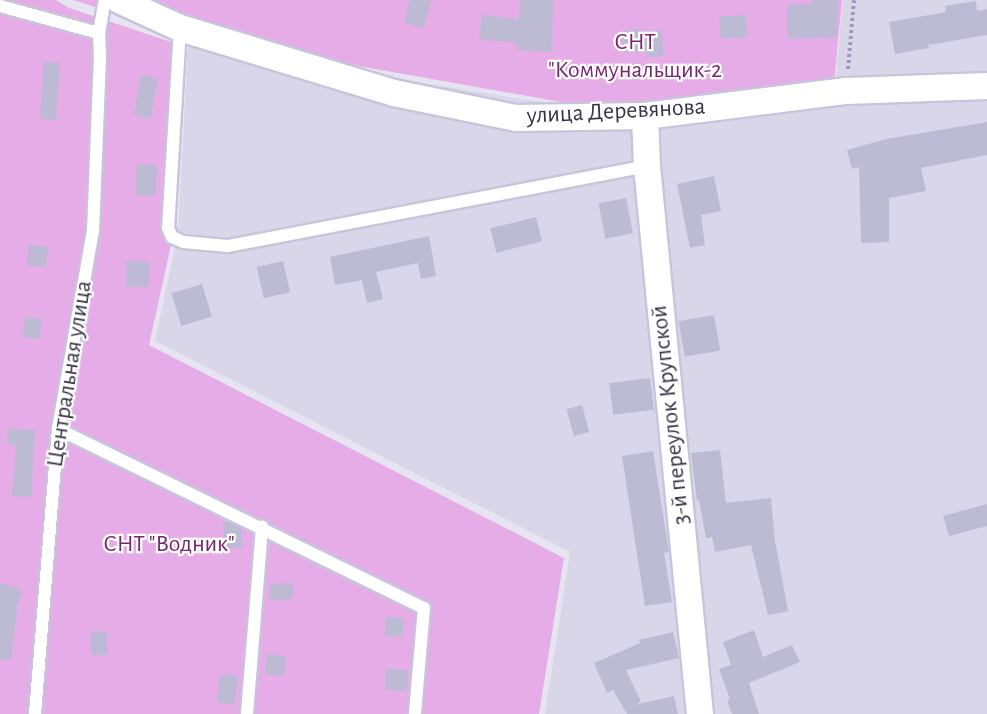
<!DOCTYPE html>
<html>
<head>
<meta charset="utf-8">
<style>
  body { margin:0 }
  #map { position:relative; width:987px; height:714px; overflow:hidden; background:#e7e4f2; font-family:"Alegreya Sans",sans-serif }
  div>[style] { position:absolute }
  .residential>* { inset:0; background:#dad6ea }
  .green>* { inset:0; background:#e5ace8 }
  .building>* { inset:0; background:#bdbad4; transform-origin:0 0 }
  .path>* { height:4px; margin-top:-2px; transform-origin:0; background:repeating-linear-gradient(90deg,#9e98c0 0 3px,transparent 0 6px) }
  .roads { filter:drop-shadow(2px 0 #c8c4dc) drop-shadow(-2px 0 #c8c4dc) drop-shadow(0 2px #c8c4dc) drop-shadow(0 -2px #c8c4dc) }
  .service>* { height:12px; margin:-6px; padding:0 6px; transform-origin:6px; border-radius:6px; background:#fff }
  .minor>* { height:26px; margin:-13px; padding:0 13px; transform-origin:13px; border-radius:13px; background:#fff }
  span { translate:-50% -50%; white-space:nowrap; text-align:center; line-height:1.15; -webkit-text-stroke:4.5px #fff; paint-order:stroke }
  .park-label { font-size:24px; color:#77276d }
  .street-label { font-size:24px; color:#363445 }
</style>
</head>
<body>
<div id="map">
  <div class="residential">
    <div style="clip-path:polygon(843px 0,987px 0,987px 714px,545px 714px,570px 552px,155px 341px,178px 233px,188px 44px,636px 118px,835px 85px)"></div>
  </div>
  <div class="green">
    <div style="clip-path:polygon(0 0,56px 0,69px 8px,174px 43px,173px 236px,149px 345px,564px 558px,539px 714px,0 714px)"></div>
    <div style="clip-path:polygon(73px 0,842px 0,834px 83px,634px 115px,185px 35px)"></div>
  </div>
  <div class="building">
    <div style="clip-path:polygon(410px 0,431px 0,424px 28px,404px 23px)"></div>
    <div style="clip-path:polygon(520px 0,554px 0,551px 52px,517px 50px,518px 43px,479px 39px,482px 15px,519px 19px)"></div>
    <div style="clip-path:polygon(812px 0,838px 0,837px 37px,788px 39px,787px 5px,812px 4px)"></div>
    <div style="clip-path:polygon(976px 1px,977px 11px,987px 9px,987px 35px,928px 45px,929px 48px,895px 54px,889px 22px,946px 12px,945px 6px)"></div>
    <div style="left:746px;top:15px;width:22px;height:27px;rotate:87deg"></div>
    <div style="clip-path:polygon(641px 29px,641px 32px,661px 30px,664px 56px,647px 57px,647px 51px,624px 53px,622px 31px)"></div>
    <div style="left:44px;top:62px;width:16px;height:57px;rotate:4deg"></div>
    <div style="left:141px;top:75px;width:17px;height:41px;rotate:10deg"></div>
    <div style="clip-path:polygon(987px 122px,987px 155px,921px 168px,926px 191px,889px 198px,889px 242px,861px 243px,859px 167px,852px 169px,847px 150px,886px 139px)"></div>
    <div style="left:137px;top:164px;width:20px;height:31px;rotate:3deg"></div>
    <div style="clip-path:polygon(714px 176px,721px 211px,701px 215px,705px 245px,690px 248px,677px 184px)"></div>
    <div style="left:626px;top:198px;width:36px;height:28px;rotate:79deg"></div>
    <div style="left:536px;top:217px;width:25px;height:47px;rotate:76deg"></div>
    <div style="clip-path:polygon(429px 236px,436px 276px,421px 279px,418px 263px,376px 272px,383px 299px,367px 303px,362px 280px,335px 285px,330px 257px)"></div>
    <div style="left:29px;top:245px;width:19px;height:20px;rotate:6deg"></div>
    <div style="left:126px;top:261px;width:23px;height:26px"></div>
    <div style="left:283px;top:261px;width:32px;height:27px;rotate:77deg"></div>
    <div style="left:202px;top:284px;width:34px;height:32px;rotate:73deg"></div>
    <div style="left:714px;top:315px;width:36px;height:36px;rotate:80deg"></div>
    <div style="left:25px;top:317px;width:17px;height:20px;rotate:7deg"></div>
    <div style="left:650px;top:378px;width:32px;height:41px;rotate:83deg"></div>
    <div style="left:582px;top:405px;width:28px;height:16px;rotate:75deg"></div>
    <div style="clip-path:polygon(8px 429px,35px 430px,31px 497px,12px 496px,16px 445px,7px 444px)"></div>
    <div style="clip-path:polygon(720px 450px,726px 503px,771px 498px,775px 541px,788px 611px,768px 615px,751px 545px,715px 552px,712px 537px,706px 538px,699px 500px,697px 501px,691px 453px)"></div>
    <div style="clip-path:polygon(653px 451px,669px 552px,664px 553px,672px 602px,645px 606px,622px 456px)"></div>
    <div style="clip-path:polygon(987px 504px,987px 526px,949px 536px,943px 516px)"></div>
    <div style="clip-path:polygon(223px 522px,229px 522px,241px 528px,243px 547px,225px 548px)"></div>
    <div style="clip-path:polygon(0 583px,22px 590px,17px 609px,11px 660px,0 659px)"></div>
    <div style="left:292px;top:583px;width:16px;height:23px;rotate:86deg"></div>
    <div style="left:386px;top:617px;width:18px;height:19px;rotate:3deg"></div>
    <div style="clip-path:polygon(754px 630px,763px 657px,792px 645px,800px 662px,749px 683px,759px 714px,732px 714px,727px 700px,730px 699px,719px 669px,731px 665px,723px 642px)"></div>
    <div style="left:91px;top:632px;width:16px;height:23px"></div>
    <div style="clip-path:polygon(673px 632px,679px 658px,626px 670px,641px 702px,634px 705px,674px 696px,678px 714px,627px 714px,613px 690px,607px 693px,594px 663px,640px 643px,639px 640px)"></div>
    <div style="left:267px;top:654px;width:19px;height:20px;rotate:6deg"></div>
    <div style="left:386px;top:669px;width:22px;height:21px;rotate:3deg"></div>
    <div style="left:220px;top:674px;width:18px;height:29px;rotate:6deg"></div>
  </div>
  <div class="path">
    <div style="left:848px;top:69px;width:69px;rotate:-85deg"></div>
  </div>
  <div class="roads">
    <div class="service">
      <div style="left:0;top:6px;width:103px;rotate:15.3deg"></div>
      <div style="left:180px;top:28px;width:200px;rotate:93.4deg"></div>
      <div style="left:168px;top:228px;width:10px;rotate:66deg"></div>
      <div style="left:172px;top:237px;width:12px;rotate:24deg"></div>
      <div style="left:183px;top:242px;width:45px;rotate:5.1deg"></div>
      <div style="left:228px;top:246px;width:427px;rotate:-10.8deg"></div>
      <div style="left:58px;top:429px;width:407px;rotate:26.1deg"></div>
      <div style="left:424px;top:608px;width:106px;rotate:94.9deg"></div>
      <div style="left:35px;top:714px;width:286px;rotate:-85.4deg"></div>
      <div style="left:58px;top:429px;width:201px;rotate:-80deg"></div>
      <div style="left:93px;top:231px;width:172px;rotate:-87.7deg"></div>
      <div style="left:100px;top:59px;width:26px;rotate:-92deg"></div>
      <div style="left:99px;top:33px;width:34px;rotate:-80deg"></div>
      <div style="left:247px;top:714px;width:188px;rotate:-85.4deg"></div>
    </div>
    <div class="minor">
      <div style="left:119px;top:0;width:67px;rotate:24.7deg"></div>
      <div style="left:180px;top:28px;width:224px;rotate:16.9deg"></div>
      <div style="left:394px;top:93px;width:125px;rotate:11.6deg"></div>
      <div style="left:516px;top:118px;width:129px;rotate:-0.9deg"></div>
      <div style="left:645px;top:116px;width:203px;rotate:-7.1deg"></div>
      <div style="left:846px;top:91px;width:141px;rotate:-2deg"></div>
      <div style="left:645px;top:116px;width:50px;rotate:87.7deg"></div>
      <div style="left:647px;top:166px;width:551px;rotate:84.48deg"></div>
    </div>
  </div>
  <div class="park-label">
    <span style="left:635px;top:57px">СНТ<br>"Коммунальщик-2</span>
    <span style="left:169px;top:545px">СНТ "Водник"</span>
  </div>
  <div class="street-label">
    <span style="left:616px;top:112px;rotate:-3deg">улица Деревянова</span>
    <span style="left:70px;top:374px;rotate:-81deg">Центральная улица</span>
    <span style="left:671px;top:415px;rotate:-96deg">3-й переулок Крупской</span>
  </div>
</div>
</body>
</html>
